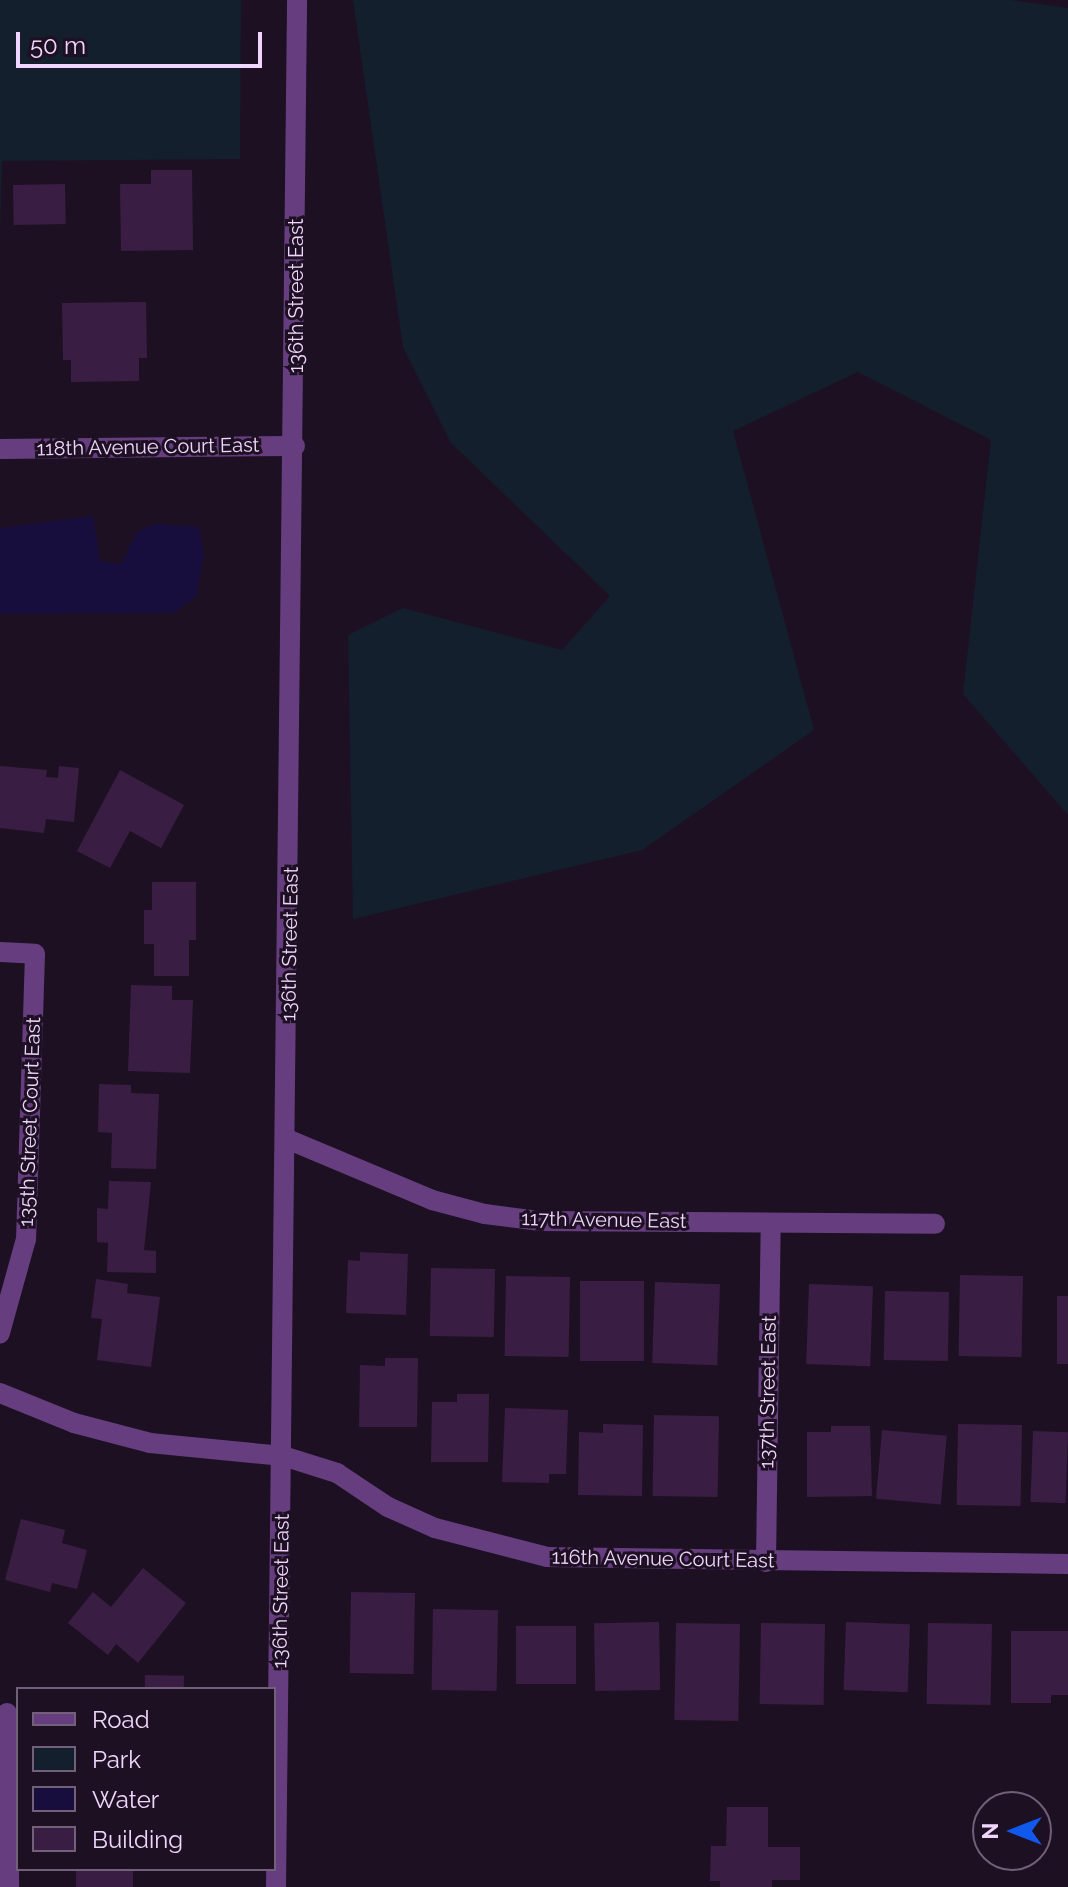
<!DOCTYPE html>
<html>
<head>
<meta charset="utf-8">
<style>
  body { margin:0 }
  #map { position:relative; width:1068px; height:1887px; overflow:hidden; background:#1e1023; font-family:Raleway,sans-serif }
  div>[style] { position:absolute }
  .green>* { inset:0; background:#131f2c }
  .water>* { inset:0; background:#180e3e }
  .building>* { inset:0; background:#3a1d43; transform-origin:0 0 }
  .minor>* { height:20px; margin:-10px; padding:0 10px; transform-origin:10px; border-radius:10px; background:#663e7f }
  span { translate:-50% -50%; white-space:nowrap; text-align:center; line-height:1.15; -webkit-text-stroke:6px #1e1023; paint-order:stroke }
  .street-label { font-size:20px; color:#f0d5fc }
  .legend { position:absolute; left:16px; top:1687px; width:260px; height:184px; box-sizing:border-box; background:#1e1023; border:2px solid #725f7a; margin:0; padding:10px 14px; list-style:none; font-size:24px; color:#f0d5fc }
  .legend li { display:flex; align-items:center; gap:16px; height:40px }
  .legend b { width:40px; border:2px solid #725f7a }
  .north { position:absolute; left:972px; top:1791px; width:80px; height:80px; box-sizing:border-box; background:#1e1023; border:2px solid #725f7a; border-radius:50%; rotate:270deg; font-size:22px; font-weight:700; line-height:32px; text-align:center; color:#f0d5fc }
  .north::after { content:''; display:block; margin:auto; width:28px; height:36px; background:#1158ec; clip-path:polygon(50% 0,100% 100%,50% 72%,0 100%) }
  .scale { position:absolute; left:16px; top:32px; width:246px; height:36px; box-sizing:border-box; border:4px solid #f0d5fc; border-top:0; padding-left:10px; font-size:24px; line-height:28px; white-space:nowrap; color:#f0d5fc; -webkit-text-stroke:6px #1e1023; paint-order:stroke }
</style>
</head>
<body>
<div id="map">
  <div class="green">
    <div style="clip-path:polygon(0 0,241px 0,240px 159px,2px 161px,0 235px)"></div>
    <div style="clip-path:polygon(353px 0,1011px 0,1068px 8px,1068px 815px,963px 694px,991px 440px,858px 372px,733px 431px,814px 730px,642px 850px,353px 919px,348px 635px,403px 608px,562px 650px,610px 596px,451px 443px,403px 347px)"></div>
  </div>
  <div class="water">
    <div style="clip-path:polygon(93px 516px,100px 561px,121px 564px,137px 532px,155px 524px,199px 527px,204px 556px,196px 596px,174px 613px,0 614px,0 528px)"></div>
  </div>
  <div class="building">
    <div style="clip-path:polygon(151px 170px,192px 170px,193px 250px,121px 251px,120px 184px,151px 184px)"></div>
    <div style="left:65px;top:184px;width:40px;height:52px;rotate:89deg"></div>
    <div style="clip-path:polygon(146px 302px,147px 358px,139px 358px,139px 381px,71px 382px,71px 360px,63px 360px,62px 303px)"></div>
    <div style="clip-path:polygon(0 766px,47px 770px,46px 777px,58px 778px,59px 766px,79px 768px,74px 822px,46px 819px,44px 833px,0 828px)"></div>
    <div style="clip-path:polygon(120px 770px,184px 805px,161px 848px,130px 831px,110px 868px,77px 851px)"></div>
    <div style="clip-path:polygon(152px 882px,196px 882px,196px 940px,189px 940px,189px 976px,154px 976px,154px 944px,144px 944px,144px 910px,152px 910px)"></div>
    <div style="clip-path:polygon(131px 985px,172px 986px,172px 1000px,193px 1000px,190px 1073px,128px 1071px)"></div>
    <div style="clip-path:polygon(99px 1084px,131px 1085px,131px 1093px,159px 1094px,156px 1169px,111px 1168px,112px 1133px,98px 1132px)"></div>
    <div style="clip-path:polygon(109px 1181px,151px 1182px,144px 1250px,156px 1251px,156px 1273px,107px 1272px,108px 1243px,97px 1242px,97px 1208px,108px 1209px)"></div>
    <div style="clip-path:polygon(360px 1252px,408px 1254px,406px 1315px,346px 1313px,348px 1260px,360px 1261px)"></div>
    <div style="left:431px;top:1268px;width:64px;height:68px;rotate:1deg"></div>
    <div style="left:960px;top:1275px;width:63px;height:81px;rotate:1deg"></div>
    <div style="left:506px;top:1276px;width:64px;height:80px;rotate:1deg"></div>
    <div style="clip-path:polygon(96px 1279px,128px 1284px,127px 1293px,160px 1297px,151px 1367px,97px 1360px,102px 1319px,91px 1318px)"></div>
    <div style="left:580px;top:1281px;width:64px;height:80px"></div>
    <div style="left:655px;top:1282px;width:65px;height:81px;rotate:2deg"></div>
    <div style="left:809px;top:1284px;width:64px;height:80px;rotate:2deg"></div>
    <div style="left:885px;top:1291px;width:64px;height:69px;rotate:1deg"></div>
    <div style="left:1057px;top:1296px;width:11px;height:68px"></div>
    <div style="clip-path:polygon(385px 1358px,418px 1358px,417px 1427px,359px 1427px,360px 1365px,385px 1366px)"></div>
    <div style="clip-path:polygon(457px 1394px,489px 1394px,488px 1462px,431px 1462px,432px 1402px,457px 1402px)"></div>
    <div style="clip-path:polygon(505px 1408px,568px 1410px,566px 1474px,549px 1474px,549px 1483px,502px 1482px)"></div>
    <div style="left:654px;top:1415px;width:65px;height:81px;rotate:1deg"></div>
    <div style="clip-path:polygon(603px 1424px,643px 1425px,642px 1496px,578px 1495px,579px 1432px,603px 1433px)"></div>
    <div style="left:958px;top:1424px;width:64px;height:81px;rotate:1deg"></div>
    <div style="clip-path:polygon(831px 1426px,870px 1426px,872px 1496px,807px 1497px,807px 1432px,831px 1432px)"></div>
    <div style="left:882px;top:1430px;width:65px;height:69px;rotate:5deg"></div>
    <div style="left:1033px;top:1431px;width:35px;height:71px;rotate:2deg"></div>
    <div style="clip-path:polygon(21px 1519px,65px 1530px,62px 1543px,87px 1550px,77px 1589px,52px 1583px,50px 1592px,5px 1580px)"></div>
    <div style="clip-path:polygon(143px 1568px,186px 1603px,138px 1663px,116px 1644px,108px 1655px,68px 1623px,93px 1592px,111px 1607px)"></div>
    <div style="left:351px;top:1592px;width:64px;height:81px;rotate:1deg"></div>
    <div style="left:433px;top:1609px;width:65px;height:81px;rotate:1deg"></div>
    <div style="left:659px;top:1622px;width:68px;height:65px;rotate:89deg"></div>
    <div style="left:846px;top:1622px;width:64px;height:68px;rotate:2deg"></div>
    <div style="left:676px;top:1623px;width:64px;height:97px;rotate:1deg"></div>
    <div style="left:761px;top:1623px;width:64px;height:81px;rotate:1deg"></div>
    <div style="left:928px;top:1623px;width:64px;height:81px;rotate:1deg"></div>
    <div style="left:576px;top:1626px;width:58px;height:60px;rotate:90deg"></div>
    <div style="clip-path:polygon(1011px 1631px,1068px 1631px,1068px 1695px,1051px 1695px,1051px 1703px,1011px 1703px)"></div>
    <div style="left:145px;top:1675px;width:39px;height:14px;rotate:1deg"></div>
    <div style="clip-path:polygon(727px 1807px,768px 1807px,768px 1847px,800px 1847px,800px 1880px,772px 1880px,772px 1887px,720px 1887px,720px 1881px,710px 1881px,711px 1846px,726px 1846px)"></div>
    <div style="left:76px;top:1869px;width:57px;height:18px"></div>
  </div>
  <div class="minor">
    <div style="left:0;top:449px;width:295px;rotate:-0.6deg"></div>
    <div style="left:0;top:952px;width:35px;rotate:3deg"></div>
    <div style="left:35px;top:954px;width:285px;rotate:91.8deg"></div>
    <div style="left:26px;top:1239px;width:98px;rotate:105.5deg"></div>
    <div style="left:287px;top:1139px;width:157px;rotate:22.8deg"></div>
    <div style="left:432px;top:1200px;width:55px;rotate:14.8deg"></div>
    <div style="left:485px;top:1214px;width:54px;rotate:7.4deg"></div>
    <div style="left:539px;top:1221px;width:396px;rotate:0.4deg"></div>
    <div style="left:0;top:1393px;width:80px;rotate:22.1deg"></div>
    <div style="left:74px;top:1423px;width:79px;rotate:14.7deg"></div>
    <div style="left:150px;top:1443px;width:134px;rotate:5.6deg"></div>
    <div style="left:283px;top:1456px;width:57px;rotate:17.5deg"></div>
    <div style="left:337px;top:1473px;width:61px;rotate:33.7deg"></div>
    <div style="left:388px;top:1507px;width:51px;rotate:24.1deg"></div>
    <div style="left:435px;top:1528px;width:116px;rotate:14.5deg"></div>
    <div style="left:547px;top:1557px;width:521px;rotate:0.77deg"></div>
    <div style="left:766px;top:1562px;width:339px;rotate:-89.2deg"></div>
    <div style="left:7px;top:1713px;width:174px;rotate:89.3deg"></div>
    <div style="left:276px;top:1887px;width:1887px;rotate:-89.36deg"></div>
  </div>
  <div class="street-label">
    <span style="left:296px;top:296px;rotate:-90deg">136th Street East</span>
    <span style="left:148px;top:447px;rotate:-1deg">118th Avenue Court East</span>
    <span style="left:290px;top:944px;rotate:-89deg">136th Street East</span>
    <span style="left:30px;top:1122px;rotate:-88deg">135th Street Court East</span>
    <span style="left:604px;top:1220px;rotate:1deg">117th Avenue East</span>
    <span style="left:768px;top:1392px;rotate:-89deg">137th Street East</span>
    <span style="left:663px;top:1559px;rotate:1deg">116th Avenue Court East</span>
    <span style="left:281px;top:1591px;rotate:-89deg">136th Street East</span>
  </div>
  <ul class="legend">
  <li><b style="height:10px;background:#663e7f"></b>Road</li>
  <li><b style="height:22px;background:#131f2c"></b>Park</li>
  <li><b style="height:22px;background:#180e3e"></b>Water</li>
  <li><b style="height:22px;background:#3a1d43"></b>Building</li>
  </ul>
  <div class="north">N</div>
  <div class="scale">50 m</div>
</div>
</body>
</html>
